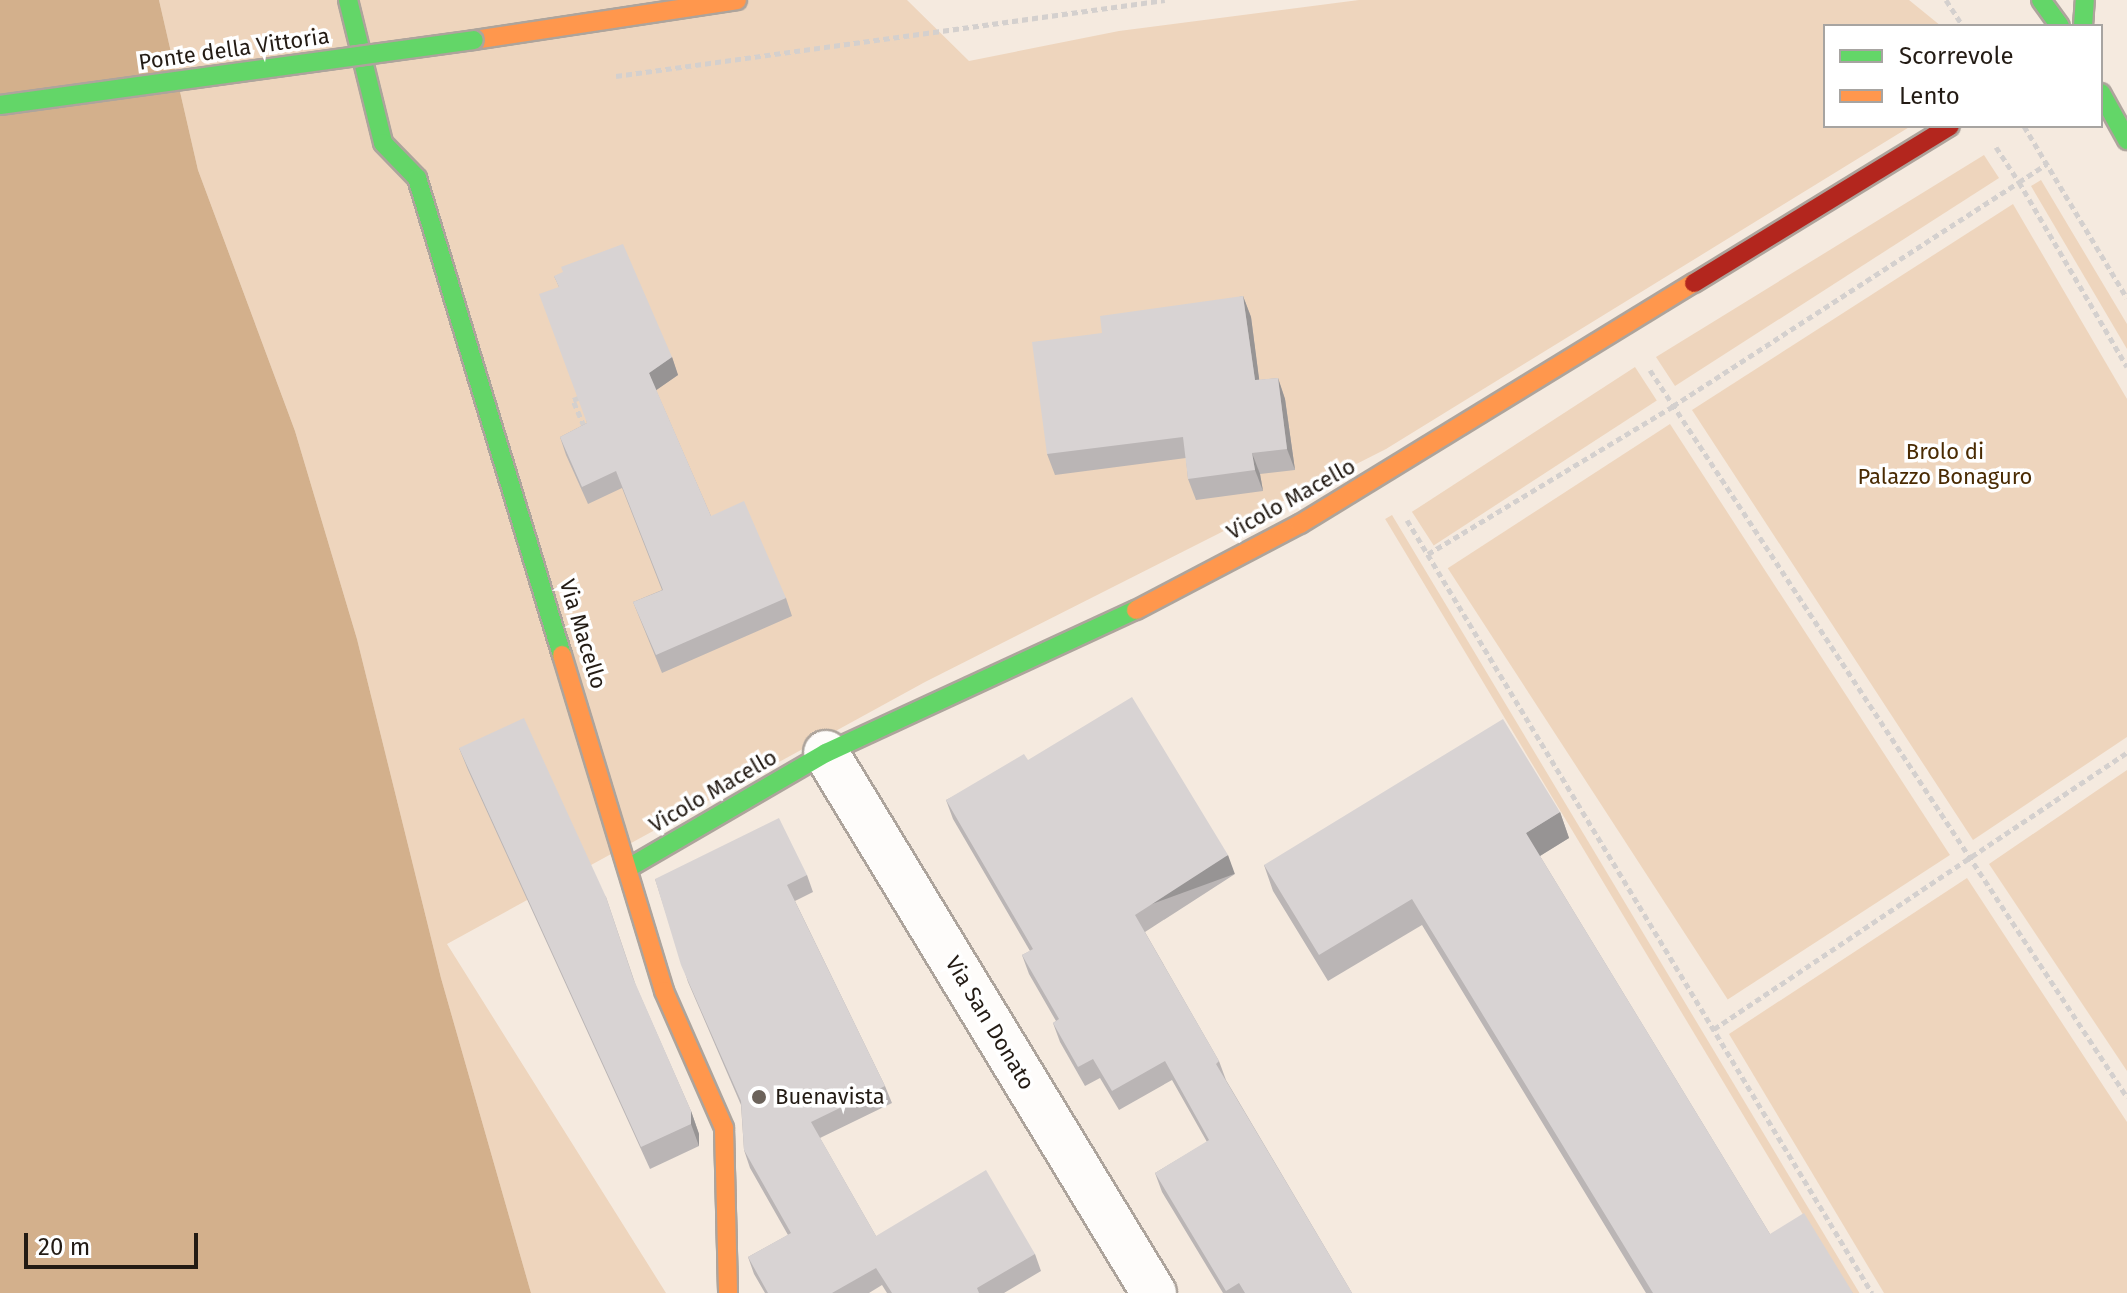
<!DOCTYPE html>
<html>
<head>
<meta charset="utf-8">
<style>
  body { margin:0 }
  #map { position:relative; width:2127px; height:1293px; overflow:hidden; background:#f5eadf; font-family:"Fira Sans",sans-serif }
  div>[style] { position:absolute }
  .green>* { inset:0; background:#eed5bd; transform-origin:0 0 }
  .water>* { inset:0; background:#d3b08c }
  .path>* { height:5px; margin-top:-2.5px; transform-origin:0; background:repeating-linear-gradient(90deg,#d4d0ce 0 6px,transparent 0 10px) }
  .roads { filter:drop-shadow(2px 0 #ada49c) drop-shadow(-2px 0 #ada49c) drop-shadow(0 2px #ada49c) drop-shadow(0 -2px #ada49c) }
  .street>* { height:44px; margin:-22px; padding:0 22px; transform-origin:22px; border-radius:22px; background:#fefcfa }
  .fast>* { height:18px; margin:-9px; padding:0 9px; transform-origin:9px; border-radius:9px; background:#63d668 }
  .slow>* { height:18px; margin:-9px; padding:0 9px; transform-origin:9px; border-radius:9px; background:#ff974d }
  .jam>* { height:18px; margin:-9px; padding:0 9px; transform-origin:9px; border-radius:9px; background:#b3261e }
  .bridges { filter:drop-shadow(2px 0 #ada49c) drop-shadow(-2px 0 #ada49c) drop-shadow(0 2px #ada49c) drop-shadow(0 -2px #ada49c) }
  .fast-bridge>* { height:18px; margin:-9px; padding:0 9px; transform-origin:9px; border-radius:9px; background:#63d668 }
  .wall>* { inset:0; background:#bab5b5 }
  .shaded-wall>* { inset:0; background:#979494; transform-origin:0 0 }
  .building>* { inset:0; background:#d8d3d3 }
  .dots>* { width:22px; height:22px; translate:-50% -50%; box-sizing:border-box; border:4px solid #fff; border-radius:50% }
  span { translate:-50% -50%; white-space:nowrap; text-align:center; line-height:1.15; -webkit-text-stroke:7px #fff; paint-order:stroke }
  .street-label { font-size:22px; color:#231b14 }
  .park-label { font-size:22px; color:#4a2b03 }
  .poi-label { font-size:22px; color:#231b14 }
  .left { translate:0 -50%; text-align:left }
  .legend { position:absolute; left:1823px; top:24px; width:280px; height:104px; box-sizing:border-box; background:#fff; border:2px solid #a7a4a1; margin:0; padding:10px 14px; list-style:none; font-size:24px; color:#231b14 }
  .legend li { display:flex; align-items:center; gap:16px; height:40px }
  .legend b { width:40px; border:2px solid #a7a4a1 }
  .scale { position:absolute; left:24px; top:1233px; width:174px; height:36px; box-sizing:border-box; border:4px solid #231b14; border-top:0; padding-left:10px; font-size:24px; line-height:28px; white-space:nowrap; color:#231b14; -webkit-text-stroke:6px #fff; paint-order:stroke }
</style>
</head>
<body>
<div id="map">
  <div class="green">
    <div style="clip-path:polygon(159px 0,907px 0,969px 61px,1119px 31px,1359px 0,1909px 0,1941px 26px,1825px 26px,1825px 126px,1911px 126px,1386px 449px,925px 682px,447px 944px,666px 1293px,531px 1293px,441px 978px,357px 639px,295px 431px,198px 170px)"></div>
    <div style="clip-path:polygon(1984px 155px,1999px 178px,1675px 386px,1656px 357px)"></div>
    <div style="clip-path:polygon(2041px 180px,2127px 324px,2127px 349px,2031px 186px)"></div>
    <div style="clip-path:polygon(2013px 204px,2127px 399px,2127px 737px,1973px 840px,1692px 410px)"></div>
    <div style="left:1635px;top:367px;width:40px;height:266px;rotate:57deg"></div>
    <div style="left:1670px;top:424px;width:514px;height:265px;rotate:57deg"></div>
    <div style="left:1392px;top:515px;width:909px;height:8px;rotate:59deg"></div>
    <div style="clip-path:polygon(2127px 770px,2127px 1071px,1989px 864px)"></div>
    <div style="clip-path:polygon(1967px 878px,2127px 1122px,2127px 1293px,1884px 1293px,1729px 1034px)"></div>
  </div>
  <div class="water">
    <div style="clip-path:polygon(0 0,159px 0,198px 170px,295px 431px,357px 639px,441px 978px,531px 1293px,0 1293px)"></div>
  </div>
  <div class="path">
    <div style="left:1946px;top:0;width:31px;rotate:57deg"></div>
    <div style="left:616px;top:76px;width:554px;rotate:-7.88deg"></div>
    <div style="left:2024px;top:126px;width:200px;rotate:59.1deg"></div>
    <div style="left:1996px;top:147px;width:42px;rotate:56.7deg"></div>
    <div style="left:2019px;top:182px;width:33px;rotate:-33deg"></div>
    <div style="left:1650px;top:370px;width:870px;rotate:56.73deg"></div>
    <div style="left:589px;top:394px;width:28px;rotate:69deg"></div>
    <div style="left:599px;top:420px;width:16px;rotate:158deg"></div>
    <div style="left:584px;top:426px;width:28px;rotate:-113deg"></div>
    <div style="left:573px;top:400px;width:17px;rotate:-21deg"></div>
    <div style="left:1407px;top:520px;width:902px;rotate:58.97deg"></div>
    <div style="left:1428px;top:554px;width:286px;rotate:-31.1deg"></div>
    <div style="left:1673px;top:406px;width:412px;rotate:-32.9deg"></div>
    <div style="left:2019px;top:182px;width:214px;rotate:59.7deg"></div>
    <div style="left:1714px;top:1029px;width:497px;rotate:-33.8deg"></div>
  </div>
  <div class="roads">
    <div class="street">
      <div style="left:826px;top:753px;width:632px;rotate:58.73deg"></div>
    </div>
    <div class="fast">
      <div style="left:348px;top:0;width:147px;rotate:76.2deg"></div>
      <div style="left:383px;top:143px;width:49px;rotate:45.8deg"></div>
      <div style="left:417px;top:178px;width:499px;rotate:73.1deg"></div>
      <div style="left:2041px;top:0;width:32px;rotate:54deg"></div>
      <div style="left:2083px;top:26px;width:26px;rotate:-86deg"></div>
      <div style="left:2101px;top:93px;width:54px;rotate:61deg"></div>
      <div style="left:630px;top:867px;width:227px;rotate:-30.2deg"></div>
      <div style="left:826px;top:753px;width:341px;rotate:-24.8deg"></div>
    </div>
    <div class="slow">
      <div style="left:474px;top:40px;width:266px;rotate:-8.6deg"></div>
      <div style="left:1136px;top:610px;width:185px;rotate:-27.7deg"></div>
      <div style="left:1300px;top:524px;width:462px;rotate:-31.5deg"></div>
      <div style="left:562px;top:655px;width:351px;rotate:73.1deg"></div>
      <div style="left:664px;top:991px;width:150px;rotate:66.3deg"></div>
      <div style="left:724px;top:1128px;width:165px;rotate:88.6deg"></div>
    </div>
    <div class="jam">
      <div style="left:1694px;top:283px;width:300px;rotate:-31.5deg"></div>
    </div>
  </div>
  <div class="bridges">
    <div class="fast-bridge">
      <div style="left:0;top:105px;width:478px;rotate:-7.8deg"></div>
    </div>
  </div>
  <div class="wall">
    <div style="clip-path:polygon(554px 276px,672px 357px,678px 375px,656px 390px,711px 516px,786px 598px,792px 616px,662px 673px,633px 602px,662px 590px,622px 488px,588px 504px,566px 455px,560px 437px,587px 423px,559px 287px)"></div>
    <div style="clip-path:polygon(1243px 296px,1251px 317px,1259px 380px,1278px 378px,1285px 399px,1295px 470px,1260px 474px,1263px 491px,1196px 500px,1188px 479px,1186px 458px,1055px 475px,1047px 454px,1102px 333px)"></div>
    <div style="clip-path:polygon(459px 748px,606px 897px,636px 986px,691px 1111px,699px 1134px,699px 1146px,650px 1169px,468px 770px)"></div>
    <div style="clip-path:polygon(1028px 760px,1235px 874px,1145px 932px,1219px 1061px,1226px 1080px,1352px 1293px,1223px 1293px,1162px 1192px,1155px 1173px,1207px 1142px,1172px 1080px,1119px 1110px,1100px 1078px,1085px 1086px,1060px 1042px,1053px 1023px,1056px 1021px,1029px 974px,1022px 955px,1030px 951px,953px 819px,946px 800px)"></div>
    <div style="clip-path:polygon(1560px 812px,1569px 838px,1540px 856px,1770px 1234px,1853px 1293px,1646px 1293px,1422px 925px,1328px 981px,1273px 891px,1264px 865px)"></div>
    <div style="clip-path:polygon(807px 875px,813px 892px,795px 901px,885px 1086px,892px 1103px,820px 1138px,876px 1236px,1035px 1254px,1041px 1271px,1004px 1293px,887px 1293px,882px 1285px,869px 1293px,765px 1293px,754px 1274px,748px 1257px,788px 1235px,750px 1168px,744px 1150px,741px 1105px,688px 982px,655px 879px)"></div>
  </div>
  <div class="shaded-wall">
    <div style="clip-path:polygon(1243px 296px,1251px 317px,1262px 401px,1255px 380px)"></div>
    <div style="clip-path:polygon(672px 357px,678px 375px,655px 391px,649px 373px)"></div>
    <div style="clip-path:polygon(1278px 378px,1285px 399px,1295px 470px,1287px 449px)"></div>
    <div style="clip-path:polygon(1252px 453px,1260px 474px,1263px 491px,1255px 470px)"></div>
    <div style="clip-path:polygon(1560px 812px,1569px 838px,1535px 859px,1526px 833px)"></div>
    <div style="left:1228px;top:855px;width:20px;height:111px;rotate:70deg"></div>
    <div style="clip-path:polygon(691px 1111px,699px 1134px,699px 1146px,691px 1124px)"></div>
  </div>
  <div class="building">
    <div style="clip-path:polygon(623px 244px,672px 357px,649px 373px,711px 516px,744px 501px,786px 598px,656px 655px,633px 602px,663px 590px,616px 471px,582px 487px,560px 437px,587px 423px,539px 294px,559px 287px,554px 276px,563px 272px,561px 267px)"></div>
    <div style="clip-path:polygon(1243px 296px,1255px 380px,1278px 378px,1287px 449px,1252px 453px,1255px 470px,1188px 479px,1183px 437px,1047px 454px,1032px 342px,1102px 333px,1100px 316px)"></div>
    <div style="clip-path:polygon(1132px 697px,1228px 855px,1135px 915px,1219px 1061px,1216px 1064px,1352px 1293px,1245px 1293px,1239px 1283px,1226px 1291px,1155px 1173px,1209px 1140px,1165px 1061px,1112px 1091px,1093px 1059px,1078px 1067px,1053px 1023px,1059px 1019px,1022px 955px,1033px 949px,946px 800px,1024px 754px,1028px 760px)"></div>
    <div style="clip-path:polygon(524px 718px,606px 897px,633px 978px,691px 1111px,691px 1124px,641px 1147px,459px 748px)"></div>
    <div style="clip-path:polygon(1503px 719px,1560px 812px,1526px 833px,1770px 1234px,1804px 1213px,1853px 1293px,1653px 1293px,1412px 899px,1319px 955px,1264px 865px)"></div>
    <div style="clip-path:polygon(779px 818px,807px 875px,787px 885px,885px 1086px,811px 1122px,876px 1236px,986px 1170px,1035px 1254px,977px 1288px,979px 1293px,892px 1293px,876px 1268px,832px 1293px,768px 1293px,748px 1257px,791px 1233px,744px 1150px,741px 1101px,681px 965px,655px 879px)"></div>
  </div>
  <div class="dots">
    <div style="left:759px;top:1097px;background:#6c635b"></div>
  </div>
  <div class="street-label">
    <span style="left:234px;top:49px;rotate:-8deg">Ponte della Vittoria</span>
    <span style="left:1291px;top:499px;rotate:-29deg">Vicolo Macello</span>
    <span style="left:583px;top:634px;rotate:73deg">Via Macello</span>
    <span style="left:713px;top:791px;rotate:-30deg">Vicolo Macello</span>
    <span style="left:990px;top:1023px;rotate:59deg">Via San Donato</span>
  </div>
  <div class="park-label">
    <span style="left:1945px;top:464px">Brolo di<br>Palazzo Bonaguro</span>
  </div>
  <div class="poi-label">
    <span class="left" style="left:775px;top:1097px">Buenavista</span>
  </div>
  <ul class="legend">
  <li><b style="height:10px;background:#63d668"></b>Scorrevole</li>
  <li><b style="height:10px;background:#ff974d"></b>Lento</li>
  </ul>
  <div class="scale">20 m</div>
</div>
</body>
</html>
